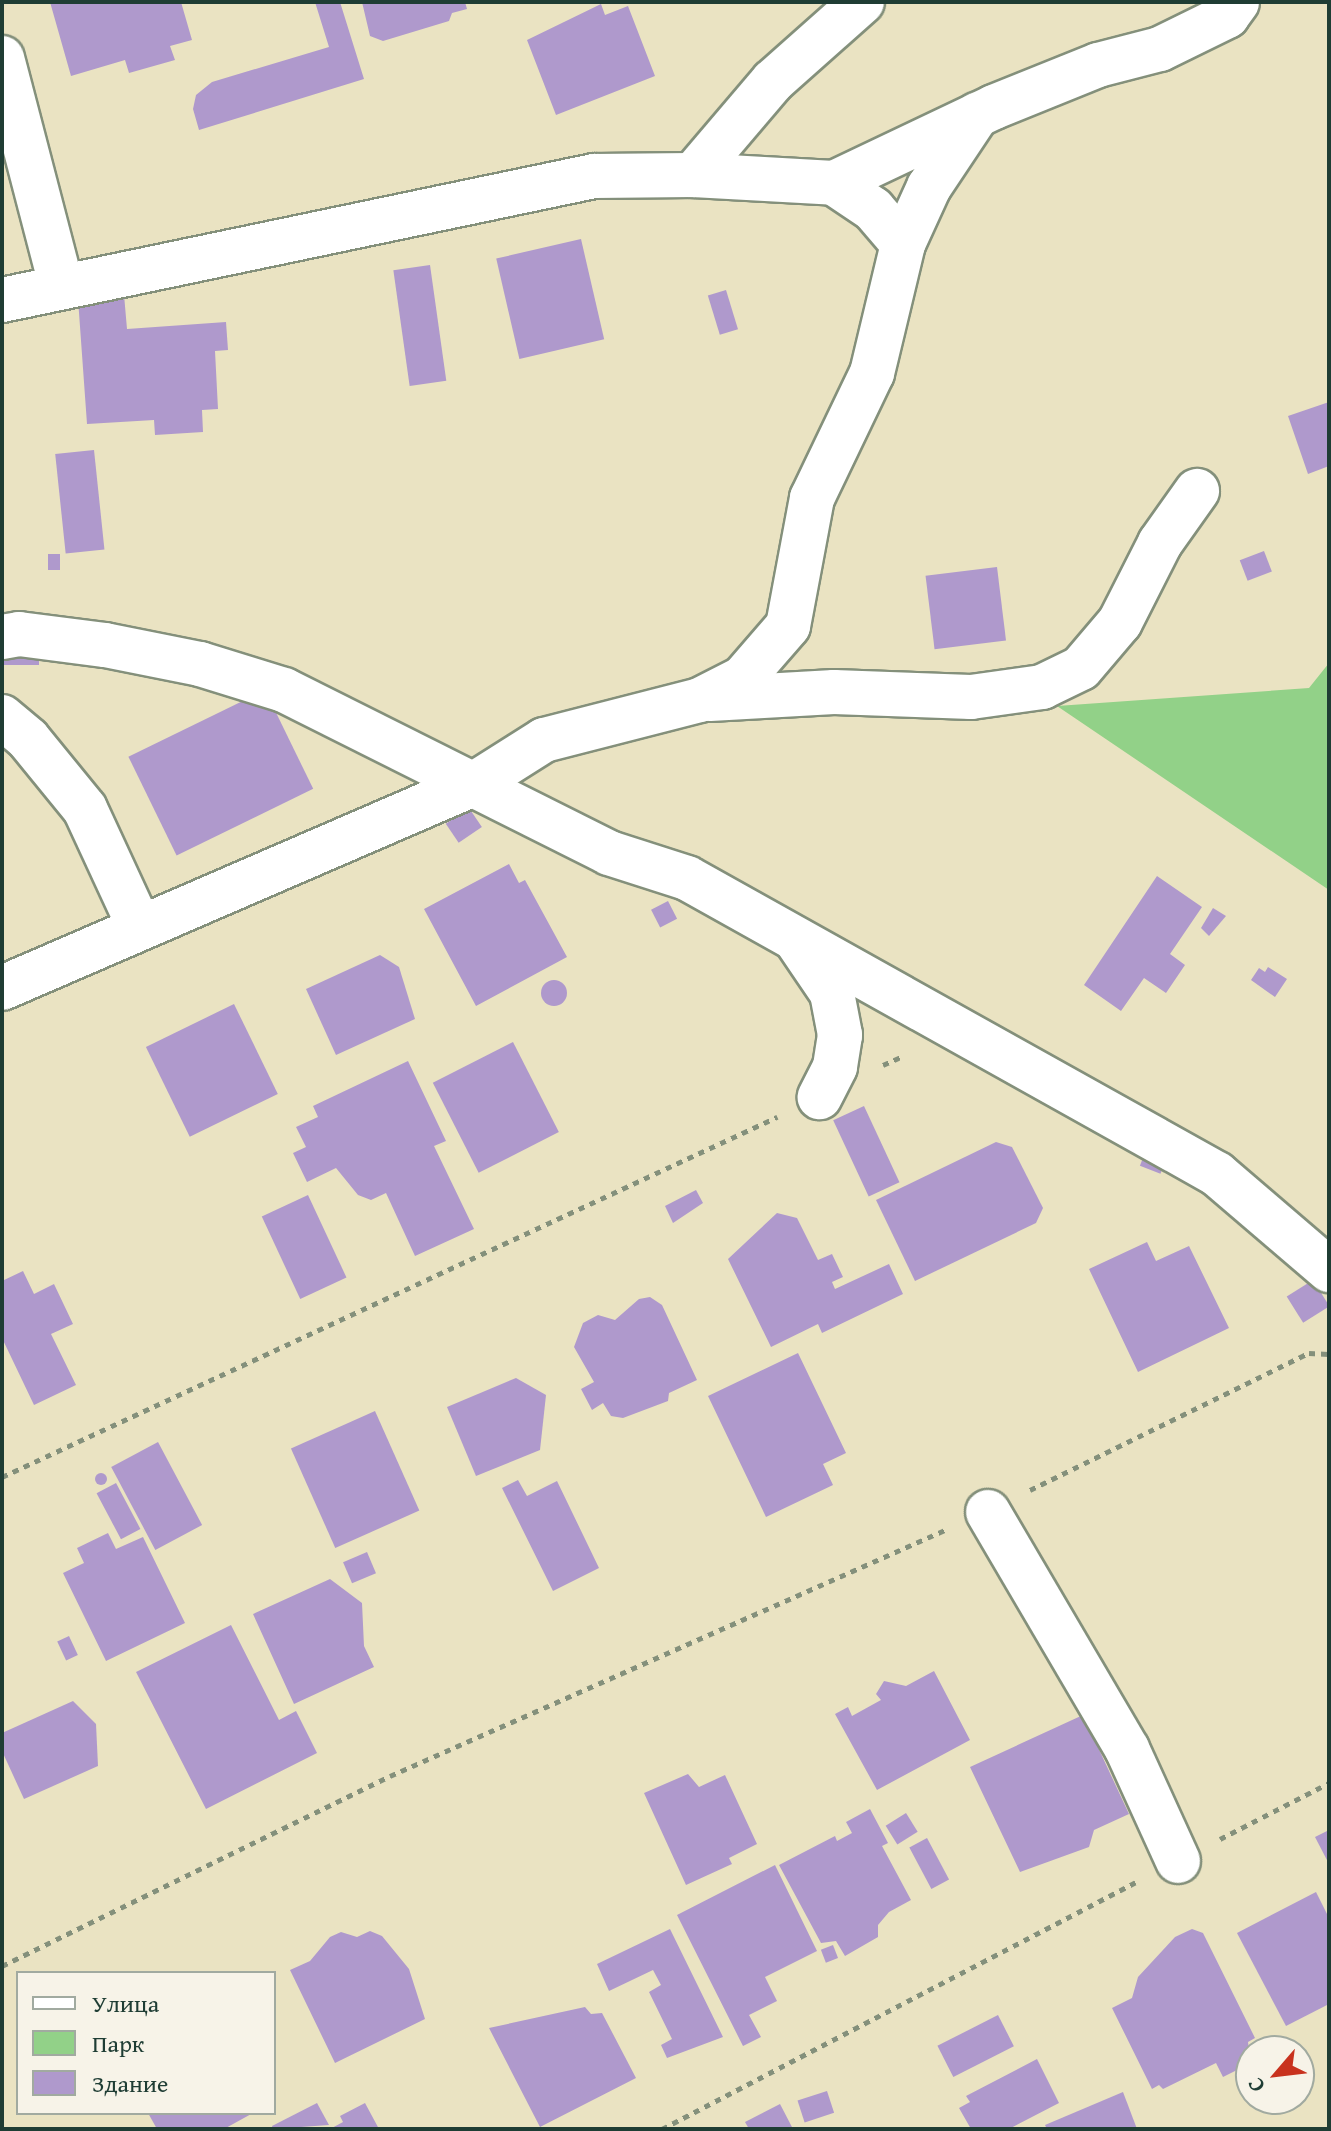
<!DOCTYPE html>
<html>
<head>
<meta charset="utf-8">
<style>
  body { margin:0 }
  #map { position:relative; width:1331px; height:2131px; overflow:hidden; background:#eae3c2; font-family:"Gentium Book Plus",serif }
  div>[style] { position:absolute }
  .green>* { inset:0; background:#92d188 }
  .building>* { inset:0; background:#af99cc; transform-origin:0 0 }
  .round { border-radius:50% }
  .path>* { height:5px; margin-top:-2.5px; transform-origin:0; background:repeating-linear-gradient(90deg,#84907b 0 6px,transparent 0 12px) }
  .roads { filter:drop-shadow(2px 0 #84907b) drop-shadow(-2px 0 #84907b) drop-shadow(0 2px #84907b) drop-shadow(0 -2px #84907b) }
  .minor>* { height:44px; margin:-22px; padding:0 22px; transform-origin:22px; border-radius:22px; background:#fff }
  span { translate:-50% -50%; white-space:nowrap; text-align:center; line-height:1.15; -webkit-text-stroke:8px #f7f3e8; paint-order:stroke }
  .frame { position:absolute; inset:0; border:4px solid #1f3d34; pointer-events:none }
  .legend { position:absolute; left:16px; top:1971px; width:260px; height:144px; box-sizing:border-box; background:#f7f3e8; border:2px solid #a1aaa0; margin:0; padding:10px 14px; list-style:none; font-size:24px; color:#1f3d34 }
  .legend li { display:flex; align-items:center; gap:16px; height:40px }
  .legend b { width:40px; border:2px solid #a1aaa0 }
  .north { position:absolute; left:1235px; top:2035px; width:80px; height:80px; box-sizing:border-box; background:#f7f3e8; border:2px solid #a1aaa0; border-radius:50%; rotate:242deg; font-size:22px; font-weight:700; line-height:32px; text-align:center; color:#1f3d34 }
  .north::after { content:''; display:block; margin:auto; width:28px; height:36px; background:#c8321e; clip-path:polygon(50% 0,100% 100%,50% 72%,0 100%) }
</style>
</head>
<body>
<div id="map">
  <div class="green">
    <div style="clip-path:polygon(1329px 663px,1329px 890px,1057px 706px,1309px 688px)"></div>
  </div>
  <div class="building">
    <div style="clip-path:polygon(50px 2px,181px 2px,192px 40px,170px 46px,175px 60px,129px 73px,125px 60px,71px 76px)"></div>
    <div style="clip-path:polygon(315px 2px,340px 2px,364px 79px,199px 130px,193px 109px,196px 95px,212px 82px,329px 47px)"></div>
    <div style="clip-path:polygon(362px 2px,465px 2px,467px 9px,452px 13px,449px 21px,383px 41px,370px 36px)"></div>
    <div style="clip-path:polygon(601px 4px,605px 15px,628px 6px,655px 76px,556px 115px,527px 40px)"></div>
    <div style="left:581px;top:239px;width:103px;height:87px;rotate:77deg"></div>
    <div style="left:430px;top:265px;width:117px;height:37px;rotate:82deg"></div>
    <div style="clip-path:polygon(123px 283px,127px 329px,226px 322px,228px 350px,215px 351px,218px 409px,202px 410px,203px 432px,155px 435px,154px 420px,87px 424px,77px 285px)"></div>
    <div style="left:726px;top:290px;width:41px;height:19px;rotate:73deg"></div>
    <div style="clip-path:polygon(1329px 402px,1329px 466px,1308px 474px,1288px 416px)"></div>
    <div style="left:94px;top:450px;width:100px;height:39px;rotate:84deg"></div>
    <div style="left:1264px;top:551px;width:22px;height:26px;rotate:69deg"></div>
    <div style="left:48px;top:554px;width:12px;height:16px"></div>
    <div style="left:997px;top:567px;width:74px;height:72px;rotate:83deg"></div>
    <div style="left:2px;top:648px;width:37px;height:17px"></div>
    <div style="left:265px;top:690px;width:110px;height:152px;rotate:64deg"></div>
    <div style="left:469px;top:808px;width:23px;height:28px;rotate:56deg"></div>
    <div style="clip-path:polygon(509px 864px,519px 883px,525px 880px,567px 957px,476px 1006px,424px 909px)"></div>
    <div style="clip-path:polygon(1157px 876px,1202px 907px,1170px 954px,1185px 965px,1166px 993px,1144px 978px,1121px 1011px,1084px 985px)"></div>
    <div style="left:668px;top:901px;width:20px;height:19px;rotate:63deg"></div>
    <div style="clip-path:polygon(1213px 908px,1226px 916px,1209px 936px,1201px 928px)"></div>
    <div style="clip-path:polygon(380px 955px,399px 967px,415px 1019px,336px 1055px,306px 989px)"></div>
    <div style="clip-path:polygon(1268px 967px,1287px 979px,1275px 997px,1251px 980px,1259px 968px,1265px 972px)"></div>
    <div class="round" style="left:541px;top:980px;width:26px;height:26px"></div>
    <div style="left:234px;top:1004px;width:100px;height:98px;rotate:64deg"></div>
    <div style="left:513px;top:1042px;width:101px;height:90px;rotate:63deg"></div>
    <div style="clip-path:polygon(408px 1061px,446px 1141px,434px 1146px,474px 1229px,415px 1256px,386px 1193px,371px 1200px,358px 1195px,336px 1168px,307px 1182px,293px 1153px,306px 1147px,296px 1127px,318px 1117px,313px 1106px)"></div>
    <div style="left:864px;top:1106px;width:84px;height:34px;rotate:65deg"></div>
    <div style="clip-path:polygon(996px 1142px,1012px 1147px,1043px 1208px,1036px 1223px,915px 1281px,876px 1200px)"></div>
    <div style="left:1146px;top:1150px;width:22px;height:17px;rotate:21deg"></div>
    <div style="clip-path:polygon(696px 1190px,703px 1203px,673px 1223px,665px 1206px)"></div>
    <div style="left:308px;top:1195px;width:91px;height:51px;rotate:65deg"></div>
    <div style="clip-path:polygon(777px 1213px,797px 1218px,818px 1260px,832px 1254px,843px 1277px,832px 1282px,835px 1289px,889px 1264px,903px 1294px,822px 1333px,818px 1324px,771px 1347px,728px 1259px)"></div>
    <div style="clip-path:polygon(1147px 1242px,1156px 1261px,1189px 1246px,1229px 1328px,1138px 1372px,1089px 1269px)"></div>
    <div style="clip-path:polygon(23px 1271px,34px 1294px,54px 1284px,73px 1324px,51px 1334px,76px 1385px,34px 1405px,2px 1338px,2px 1281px)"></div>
    <div style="left:1313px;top:1280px;width:31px;height:31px;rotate:58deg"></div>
    <div style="clip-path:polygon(650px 1297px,662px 1305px,697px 1380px,669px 1393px,668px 1401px,623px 1418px,611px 1416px,603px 1403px,592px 1410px,581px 1389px,594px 1382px,574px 1347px,583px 1323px,598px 1315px,615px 1320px,639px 1299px)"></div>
    <div style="clip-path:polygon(798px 1353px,846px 1453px,823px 1464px,833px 1485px,766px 1517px,708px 1396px)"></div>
    <div style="clip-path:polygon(516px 1378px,546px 1395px,540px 1450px,476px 1476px,447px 1407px)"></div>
    <div style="left:375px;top:1411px;width:109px;height:92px;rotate:66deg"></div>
    <div style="left:158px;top:1442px;width:94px;height:53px;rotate:62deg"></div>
    <div class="round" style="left:95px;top:1473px;width:12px;height:12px"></div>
    <div style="clip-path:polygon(518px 1480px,527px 1496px,557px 1481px,599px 1568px,553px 1591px,502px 1488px)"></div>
    <div style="left:116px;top:1483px;width:52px;height:22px;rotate:62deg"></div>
    <div style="clip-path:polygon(108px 1533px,116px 1549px,143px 1537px,185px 1623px,106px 1661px,63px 1573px,84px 1563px,77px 1548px)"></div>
    <div style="left:367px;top:1552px;width:23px;height:26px;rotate:67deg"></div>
    <div style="clip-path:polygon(330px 1579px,362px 1603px,364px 1646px,374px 1667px,294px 1704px,253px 1614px)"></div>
    <div style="clip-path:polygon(231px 1625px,279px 1720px,296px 1711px,317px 1753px,206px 1809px,136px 1672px)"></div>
    <div style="left:69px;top:1636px;width:21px;height:13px;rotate:65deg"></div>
    <div style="clip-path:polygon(934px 1671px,970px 1740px,877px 1790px,835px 1714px,848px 1707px,852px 1716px,881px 1700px,876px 1694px,884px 1681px,906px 1686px)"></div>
    <div style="clip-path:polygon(73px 1701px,96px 1724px,98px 1766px,24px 1799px,2px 1751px,2px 1733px)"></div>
    <div style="clip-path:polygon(1083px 1715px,1129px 1814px,1094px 1830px,1089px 1847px,1020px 1872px,970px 1767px)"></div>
    <div style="clip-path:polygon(688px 1774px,699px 1787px,725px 1775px,757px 1844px,729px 1858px,732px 1864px,686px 1885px,644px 1793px)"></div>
    <div style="clip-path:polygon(870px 1809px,888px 1843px,882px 1846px,911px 1900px,889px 1912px,878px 1925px,878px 1937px,845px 1956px,836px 1941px,821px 1943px,779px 1865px,835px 1836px,837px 1841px,852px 1833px,846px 1822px)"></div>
    <div style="left:906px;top:1813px;width:22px;height:24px;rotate:58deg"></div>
    <div style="clip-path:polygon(1329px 1830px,1329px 1864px,1315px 1837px)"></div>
    <div style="left:927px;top:1838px;width:47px;height:20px;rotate:62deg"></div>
    <div style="clip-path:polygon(775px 1865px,817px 1951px,765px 1977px,777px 2001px,749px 2015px,761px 2037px,743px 2046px,677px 1915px)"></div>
    <div style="clip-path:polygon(1316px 1892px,1329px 1918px,1329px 2004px,1286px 2026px,1237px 1933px)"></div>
    <div style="clip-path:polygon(670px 1929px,723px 2037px,667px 2058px,661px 2045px,672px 2039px,649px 1992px,661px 1985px,653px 1970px,609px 1991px,597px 1964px)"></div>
    <div style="clip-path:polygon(1192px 1929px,1203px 1933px,1255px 2038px,1248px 2042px,1251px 2063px,1223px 2077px,1216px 2063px,1163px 2089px,1159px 2085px,1152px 2089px,1112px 2008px,1132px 1998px,1138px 1977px,1175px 1937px)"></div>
    <div style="clip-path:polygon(370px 1931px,382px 1936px,409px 1969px,425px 2019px,335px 2063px,290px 1970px,310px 1961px,330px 1937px,341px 1932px,357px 1937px)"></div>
    <div style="left:833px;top:1945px;width:14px;height:13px;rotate:69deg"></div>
    <div style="clip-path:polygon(585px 2007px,591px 2014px,602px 2013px,636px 2078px,540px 2127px,489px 2028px)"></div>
    <div style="left:998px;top:2015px;width:35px;height:68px;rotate:63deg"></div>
    <div style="clip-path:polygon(1037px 2059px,1059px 2103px,1009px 2129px,971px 2129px,959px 2108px,970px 2102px,966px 2096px)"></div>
    <div style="left:827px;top:2091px;width:23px;height:31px;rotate:72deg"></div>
    <div style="clip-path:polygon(1123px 2092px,1137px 2129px,1047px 2129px,1045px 2125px)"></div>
    <div style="clip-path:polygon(317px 2103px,329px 2125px,273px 2129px,272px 2126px)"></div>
    <div style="clip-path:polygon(365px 2103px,379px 2129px,330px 2129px,343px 2122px,340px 2116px)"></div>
    <div style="clip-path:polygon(780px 2104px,793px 2129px,749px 2129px,745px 2122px)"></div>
    <div style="clip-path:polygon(148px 2113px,253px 2113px,224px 2129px,157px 2129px)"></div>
  </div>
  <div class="path">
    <div style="left:883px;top:1065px;width:22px;rotate:-24deg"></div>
    <div style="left:2px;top:1477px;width:855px;rotate:-24.92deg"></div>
    <div style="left:1030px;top:1490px;width:311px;rotate:-26.2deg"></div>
    <div style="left:1309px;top:1353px;width:20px;rotate:3deg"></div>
    <div style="left:1220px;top:1839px;width:123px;rotate:-27.2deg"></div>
    <div style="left:2px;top:1966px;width:432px;rotate:-26.1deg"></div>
    <div style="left:390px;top:1776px;width:607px;rotate:-23.9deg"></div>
    <div style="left:662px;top:2129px;width:534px;rotate:-27.52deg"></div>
  </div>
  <div class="roads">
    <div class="minor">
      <div style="left:2px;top:58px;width:235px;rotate:75.4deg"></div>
      <div style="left:693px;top:175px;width:123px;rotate:-49.6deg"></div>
      <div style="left:773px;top:81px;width:119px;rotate:-41.6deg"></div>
      <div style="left:834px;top:183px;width:177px;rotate:-25.4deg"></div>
      <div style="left:994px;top:107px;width:112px;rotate:-22deg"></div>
      <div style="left:1098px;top:65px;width:64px;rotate:-14.5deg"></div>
      <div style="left:1160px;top:49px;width:75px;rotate:-26.2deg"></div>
      <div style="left:1227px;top:16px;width:17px;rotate:-54deg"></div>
      <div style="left:903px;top:244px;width:63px;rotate:-65.5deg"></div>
      <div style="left:929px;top:187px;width:87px;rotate:-56.3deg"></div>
      <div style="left:2px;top:300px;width:605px;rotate:-11.83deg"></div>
      <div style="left:594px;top:176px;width:99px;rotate:-0.6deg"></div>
      <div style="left:693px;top:175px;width:141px;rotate:3.2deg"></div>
      <div style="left:834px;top:183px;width:47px;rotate:33.7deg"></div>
      <div style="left:873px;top:209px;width:46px;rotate:49.4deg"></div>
      <div style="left:903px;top:244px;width:133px;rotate:103.5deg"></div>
      <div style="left:872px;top:373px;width:139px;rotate:115.6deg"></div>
      <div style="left:812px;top:498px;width:130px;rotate:100.6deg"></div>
      <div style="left:788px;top:626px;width:69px;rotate:130.9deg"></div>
      <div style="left:743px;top:678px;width:48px;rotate:152.9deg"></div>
      <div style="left:700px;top:700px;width:161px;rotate:165.6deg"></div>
      <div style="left:544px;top:740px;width:80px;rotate:147.7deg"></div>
      <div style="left:476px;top:783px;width:516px;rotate:156.61deg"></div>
      <div style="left:2px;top:637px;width:17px;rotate:-10deg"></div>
      <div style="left:19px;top:634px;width:87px;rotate:7.3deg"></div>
      <div style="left:105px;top:645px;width:97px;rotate:11.3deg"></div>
      <div style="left:200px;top:664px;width:88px;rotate:17.2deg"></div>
      <div style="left:284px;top:690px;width:364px;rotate:26.6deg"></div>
      <div style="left:609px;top:853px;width:82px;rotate:17.8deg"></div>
      <div style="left:687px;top:878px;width:607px;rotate:29.18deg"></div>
      <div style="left:1217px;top:1174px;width:148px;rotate:40.6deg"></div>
      <div style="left:710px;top:699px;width:124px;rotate:-3.2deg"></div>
      <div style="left:834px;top:692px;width:137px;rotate:2.1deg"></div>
      <div style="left:971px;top:697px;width:72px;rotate:-8deg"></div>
      <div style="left:1042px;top:687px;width:43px;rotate:-26deg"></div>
      <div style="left:1081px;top:668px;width:60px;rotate:-49.7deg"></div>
      <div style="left:1120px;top:622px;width:89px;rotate:-63.1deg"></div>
      <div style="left:1160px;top:543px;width:64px;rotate:-54.6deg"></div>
      <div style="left:2px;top:717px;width:34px;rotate:40deg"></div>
      <div style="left:28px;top:739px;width:90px;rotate:50.8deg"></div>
      <div style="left:85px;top:809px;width:131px;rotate:65.2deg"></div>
      <div style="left:796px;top:940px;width:64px;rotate:55.8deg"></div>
      <div style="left:832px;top:993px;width:43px;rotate:79.2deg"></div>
      <div style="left:840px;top:1035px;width:32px;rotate:99deg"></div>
      <div style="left:835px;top:1067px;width:34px;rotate:117deg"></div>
      <div style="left:988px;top:1512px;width:275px;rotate:59.6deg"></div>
      <div style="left:1127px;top:1749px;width:123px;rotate:65.5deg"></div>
    </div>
  </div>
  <div class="frame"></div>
  <ul class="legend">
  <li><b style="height:10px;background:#fff"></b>Улица</li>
  <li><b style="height:22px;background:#92d188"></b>Парк</li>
  <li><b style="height:22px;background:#af99cc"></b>Здание</li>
  </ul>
  <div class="north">С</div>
</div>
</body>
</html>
